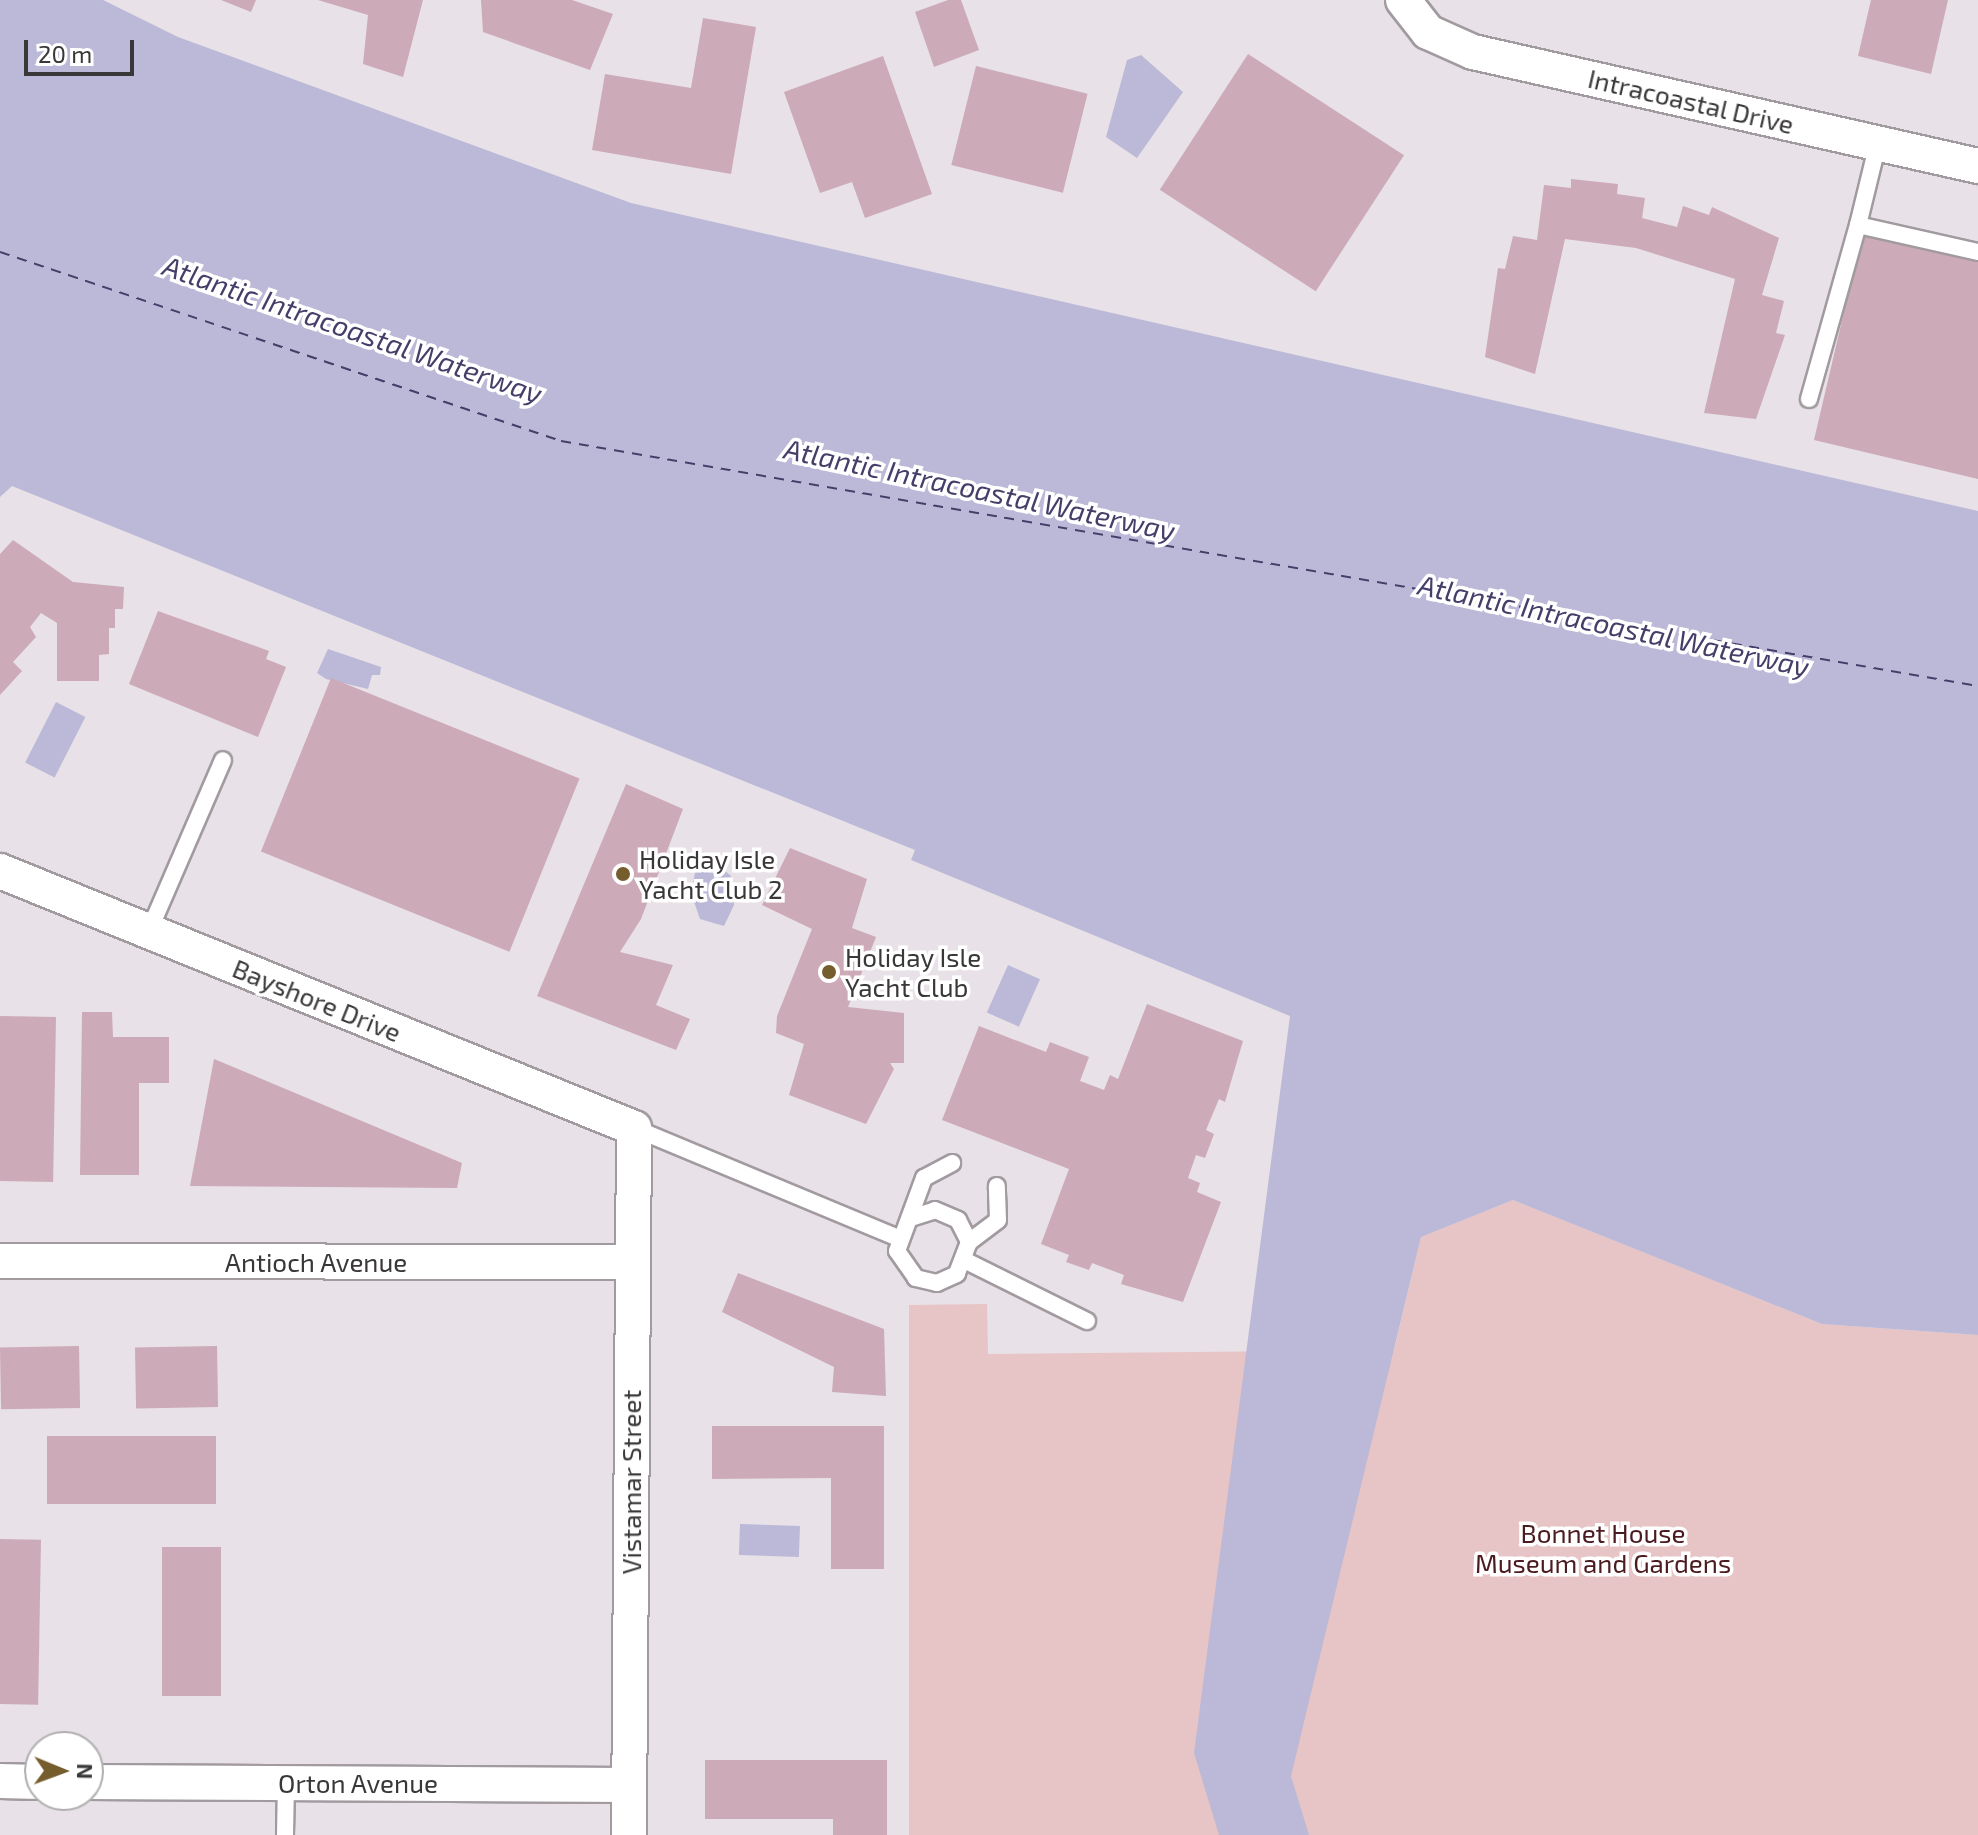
<!DOCTYPE html>
<html>
<head>
<meta charset="utf-8">
<style>
  body { margin:0 }
  #map { position:relative; width:1978px; height:1835px; overflow:hidden; background:#e8e1e7; font-family:"Exo 2",sans-serif }
  div>[style] { position:absolute }
  .green>* { inset:0; background:#e7c4c5 }
  .water>* { inset:0; background:#bbb9d7; transform-origin:0 0 }
  .ferry>* { height:2px; margin-top:-1px; transform-origin:0; background:repeating-linear-gradient(90deg,#453e69 0 10px,transparent 0 18px) }
  .building>* { inset:0; background:#ccaab7; transform-origin:0 0 }
  .roads { filter:drop-shadow(2px 0 #a19a9f) drop-shadow(-2px 0 #a19a9f) drop-shadow(0 2px #a19a9f) drop-shadow(0 -2px #a19a9f) }
  .lane>* { height:16px; margin:-8px; padding:0 8px; transform-origin:8px; border-radius:8px; background:#fff }
  .street>* { height:34px; margin:-17px; padding:0 17px; transform-origin:17px; border-radius:17px; background:#fff }
  .dots>* { width:22px; height:22px; translate:-50% -50%; box-sizing:border-box; border:4px solid #fff; border-radius:50% }
  span { translate:-50% -50%; white-space:nowrap; text-align:center; line-height:1.15; -webkit-text-stroke:7px #fff; paint-order:stroke }
  .street-label { font-size:26px; color:#3a3739 }
  .poi-label { font-size:26px; color:#3a3739 }
  .left { translate:0 -50%; text-align:left }
  .park-label { font-size:26px; color:#4b1b20 }
  .water-label { font-size:28px; color:#453e69; font-style:italic }
  .north { position:absolute; left:24px; top:1731px; width:80px; height:80px; box-sizing:border-box; background:#fff; border:2px solid #b0afb0; border-radius:50%; rotate:91deg; font-size:22px; font-weight:700; line-height:32px; text-align:center; color:#3a3739 }
  .north::after { content:''; display:block; margin:auto; width:28px; height:36px; background:#765d2e; clip-path:polygon(50% 0,100% 100%,50% 72%,0 100%) }
  .scale { position:absolute; left:24px; top:40px; width:110px; height:36px; box-sizing:border-box; border:4px solid #3a3739; border-top:0; padding-left:10px; font-size:24px; line-height:28px; white-space:nowrap; color:#3a3739; -webkit-text-stroke:6px #fff; paint-order:stroke }
</style>
</head>
<body>
<div id="map">
  <div class="green">
    <div style="clip-path:polygon(1513px 1200px,1822px 1324px,1978px 1335px,1978px 1835px,909px 1835px,909px 1305px,987px 1304px,988px 1354px,1394px 1350px,1421px 1237px)"></div>
  </div>
  <div class="water">
    <div style="clip-path:polygon(0 0,103px 0,178px 37px,631px 203px,1978px 511px,1978px 1335px,1822px 1324px,1513px 1200px,1421px 1237px,1291px 1776px,1309px 1835px,1219px 1835px,1194px 1753px,1290px 1016px,911px 860px,915px 850px,12px 486px,0 497px)"></div>
    <div style="clip-path:polygon(1141px 55px,1183px 92px,1137px 158px,1106px 137px,1127px 60px)"></div>
    <div style="clip-path:polygon(328px 649px,381px 667px,380px 675px,372px 675px,368px 689px,326px 679px,317px 673px)"></div>
    <div style="left:56px;top:702px;width:33px;height:68px;rotate:27deg"></div>
    <div style="clip-path:polygon(714px 861px,731px 876px,734px 905px,724px 926px,700px 919px,691px 893px,696px 868px)"></div>
    <div style="left:1008px;top:965px;width:35px;height:52px;rotate:24deg"></div>
    <div style="left:740px;top:1524px;width:60px;height:31px;rotate:2deg"></div>
  </div>
  <div class="ferry">
    <div style="left:0;top:252px;width:592px;rotate:18.62deg"></div>
    <div style="left:561px;top:441px;width:1438px;rotate:9.81deg"></div>
  </div>
  <div class="building">
    <div style="clip-path:polygon(221px 0,256px 0,251px 12px)"></div>
    <div style="clip-path:polygon(318px 0,423px 0,403px 77px,363px 64px,368px 15px)"></div>
    <div style="clip-path:polygon(481px 0,572px 0,613px 14px,590px 70px,483px 32px)"></div>
    <div style="clip-path:polygon(948px 0,961px 0,979px 50px,934px 67px,915px 12px)"></div>
    <div style="clip-path:polygon(1871px 0,1948px 0,1931px 74px,1858px 56px)"></div>
    <div style="clip-path:polygon(703px 18px,756px 27px,731px 174px,592px 150px,605px 74px,691px 88px)"></div>
    <div style="left:1248px;top:54px;width:186px;height:162px;rotate:33deg"></div>
    <div style="clip-path:polygon(883px 56px,932px 194px,865px 218px,852px 182px,820px 193px,784px 92px)"></div>
    <div style="left:976px;top:66px;width:115px;height:102px;rotate:14deg"></div>
    <div style="clip-path:polygon(1571px 179px,1618px 184px,1617px 194px,1645px 198px,1642px 218px,1677px 227px,1683px 206px,1709px 215px,1712px 207px,1779px 238px,1762px 295px,1784px 301px,1776px 333px,1785px 335px,1756px 419px,1704px 413px,1735px 279px,1636px 248px,1565px 239px,1535px 374px,1485px 357px,1498px 268px,1505px 269px,1513px 236px,1537px 240px,1544px 185px,1571px 188px)"></div>
    <div style="clip-path:polygon(1862px 235px,1978px 262px,1978px 479px,1814px 440px)"></div>
    <div style="clip-path:polygon(13px 540px,73px 582px,124px 587px,123px 609px,115px 609px,115px 628px,109px 628px,109px 654px,99px 655px,99px 681px,57px 681px,57px 623px,41px 613px,30px 627px,36px 637px,13px 662px,22px 671px,0 695px,0 554px)"></div>
    <div style="clip-path:polygon(158px 611px,269px 651px,266px 659px,286px 667px,258px 737px,129px 684px)"></div>
    <div style="left:331px;top:678px;width:268px;height:187px;rotate:22deg"></div>
    <div style="clip-path:polygon(626px 784px,683px 809px,641px 919px,620px 952px,673px 965px,656px 1005px,690px 1019px,676px 1050px,537px 996px)"></div>
    <div style="clip-path:polygon(790px 848px,867px 879px,852px 928px,876px 937px,848px 1007px,904px 1013px,904px 1063px,890px 1063px,894px 1069px,866px 1124px,789px 1095px,804px 1044px,776px 1033px,777px 1016px,812px 929px,762px 905px)"></div>
    <div style="clip-path:polygon(1147px 1004px,1243px 1041px,1225px 1102px,1219px 1099px,1206px 1130px,1214px 1134px,1205px 1158px,1196px 1155px,1188px 1178px,1200px 1183px,1197px 1192px,1221px 1202px,1183px 1302px,1121px 1284px,1124px 1275px,1092px 1263px,1089px 1270px,1066px 1262px,1069px 1255px,1041px 1244px,1069px 1169px,942px 1120px,979px 1026px,1046px 1052px,1050px 1042px,1089px 1057px,1080px 1081px,1104px 1090px,1110px 1075px,1118px 1079px)"></div>
    <div style="clip-path:polygon(82px 1012px,112px 1012px,113px 1037px,169px 1037px,169px 1083px,139px 1083px,139px 1175px,80px 1175px)"></div>
    <div style="left:0;top:1016px;width:56px;height:165px;rotate:1deg"></div>
    <div style="clip-path:polygon(214px 1059px,462px 1163px,457px 1188px,190px 1186px)"></div>
    <div style="clip-path:polygon(738px 1273px,884px 1329px,886px 1396px,832px 1392px,834px 1367px,722px 1312px)"></div>
    <div style="left:79px;top:1346px;width:62px;height:79px;rotate:89deg"></div>
    <div style="left:217px;top:1346px;width:61px;height:82px;rotate:89deg"></div>
    <div style="clip-path:polygon(712px 1426px,884px 1426px,884px 1569px,831px 1569px,831px 1478px,712px 1479px)"></div>
    <div style="left:47px;top:1436px;width:169px;height:68px"></div>
    <div style="left:0;top:1539px;width:41px;height:165px;rotate:1deg"></div>
    <div style="left:162px;top:1547px;width:59px;height:149px"></div>
    <div style="clip-path:polygon(705px 1760px,887px 1760px,887px 1835px,833px 1835px,833px 1819px,705px 1819px)"></div>
  </div>
  <div class="roads">
    <div class="lane">
      <div style="left:1878px;top:143px;width:84px;rotate:103.7deg"></div>
      <div style="left:1858px;top:225px;width:123px;rotate:12.7deg"></div>
      <div style="left:1809px;top:399px;width:181px;rotate:-74.3deg"></div>
      <div style="left:149px;top:931px;width:186px;rotate:-66.6deg"></div>
      <div style="left:634px;top:1128px;width:286px;rotate:22.6deg"></div>
      <div style="left:911px;top:1218px;width:25px;rotate:-18deg"></div>
      <div style="left:935px;top:1210px;width:25px;rotate:23deg"></div>
      <div style="left:958px;top:1220px;width:25px;rotate:63deg"></div>
      <div style="left:969px;top:1242px;width:34px;rotate:111deg"></div>
      <div style="left:957px;top:1274px;width:22px;rotate:156deg"></div>
      <div style="left:937px;top:1283px;width:22px;rotate:-167deg"></div>
      <div style="left:916px;top:1278px;width:33px;rotate:-125deg"></div>
      <div style="left:897px;top:1251px;width:78px;rotate:-69.7deg"></div>
      <div style="left:924px;top:1178px;width:32px;rotate:-28deg"></div>
      <div style="left:969px;top:1242px;width:36px;rotate:-37deg"></div>
      <div style="left:998px;top:1220px;width:34px;rotate:-92deg"></div>
      <div style="left:966px;top:1261px;width:135px;rotate:26.4deg"></div>
      <div style="left:285px;top:1835px;width:52px;rotate:-88.9deg"></div>
    </div>
    <div class="street">
      <div style="left:1403px;top:0;width:41px;rotate:52deg"></div>
      <div style="left:1428px;top:32px;width:49px;rotate:24deg"></div>
      <div style="left:1473px;top:52px;width:518px;rotate:12.72deg"></div>
      <div style="left:0;top:871px;width:684px;rotate:22.07deg"></div>
      <div style="left:634px;top:1128px;width:707px;rotate:90.41deg"></div>
      <div style="left:0;top:1261px;width:633px;rotate:0.09deg"></div>
      <div style="left:0;top:1781px;width:40px;rotate:1.4deg"></div>
      <div style="left:88px;top:1782px;width:541px;rotate:0.32deg"></div>
    </div>
  </div>
  <div class="dots">
    <div style="left:623px;top:874px;background:#765d2e"></div>
    <div style="left:829px;top:972px;background:#765d2e"></div>
  </div>
  <div class="street-label">
    <span style="left:1691px;top:101px;rotate:13deg">Intracoastal Drive</span>
    <span style="left:317px;top:1000px;rotate:22deg">Bayshore Drive</span>
    <span style="left:316px;top:1262px">Antioch Avenue</span>
    <span style="left:631px;top:1482px;rotate:-90deg">Vistamar Street</span>
    <span style="left:358px;top:1783px">Orton Avenue</span>
  </div>
  <div class="poi-label">
    <span class="left" style="left:639px;top:874px">Holiday Isle<br>Yacht Club 2</span>
    <span class="left" style="left:845px;top:972px">Holiday Isle<br>Yacht Club</span>
  </div>
  <div class="park-label">
    <span style="left:1603px;top:1548px">Bonnet House<br>Museum and Gardens</span>
  </div>
  <div class="water-label">
    <span style="left:353px;top:329px;rotate:19deg">Atlantic Intracoastal Waterway</span>
    <span style="left:980px;top:489px;rotate:12deg">Atlantic Intracoastal Waterway</span>
    <span style="left:1614px;top:625px;rotate:12deg">Atlantic Intracoastal Waterway</span>
  </div>
  <div class="north">N</div>
  <div class="scale">20 m</div>
</div>
</body>
</html>
